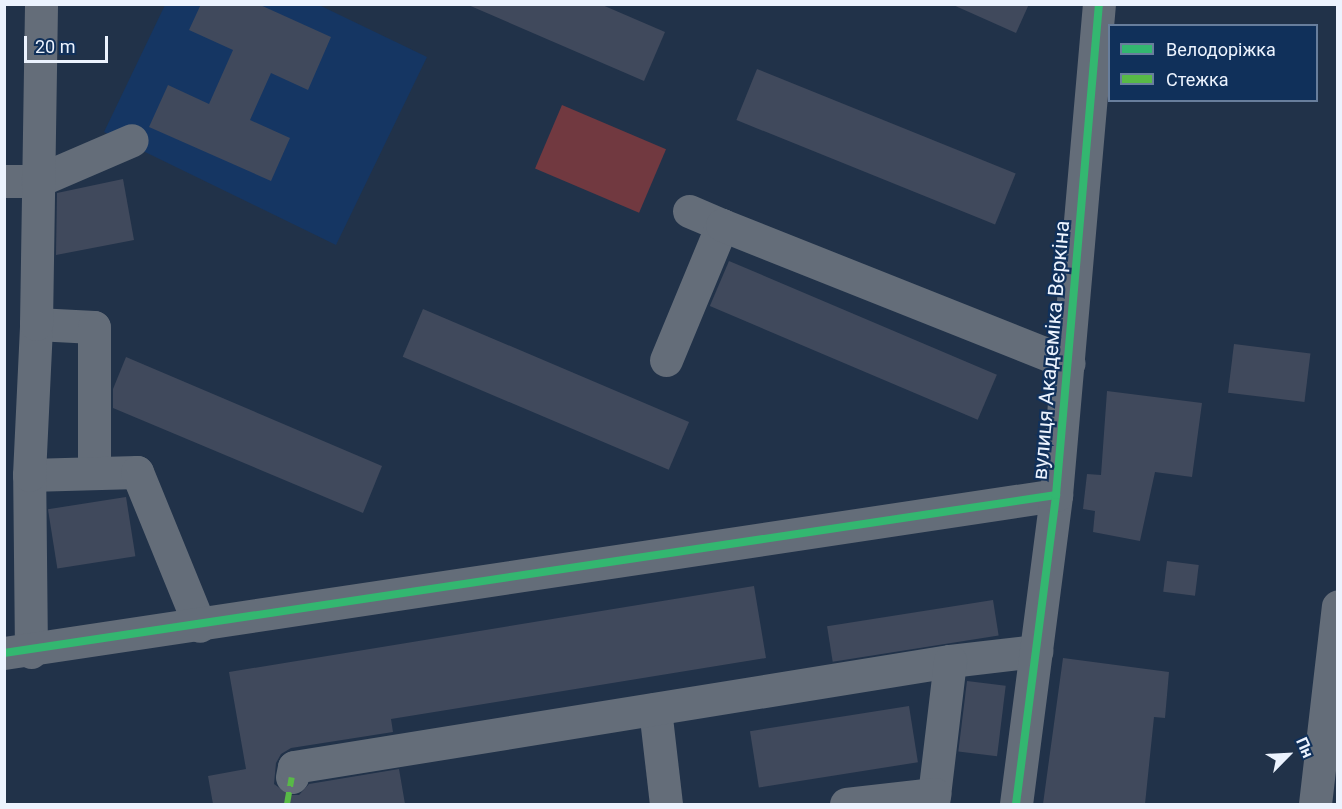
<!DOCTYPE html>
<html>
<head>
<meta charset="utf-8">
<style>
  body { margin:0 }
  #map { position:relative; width:1342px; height:809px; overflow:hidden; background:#213249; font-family:Roboto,sans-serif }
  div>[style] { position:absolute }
  .built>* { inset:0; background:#153663 }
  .green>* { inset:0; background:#713940; transform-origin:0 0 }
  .building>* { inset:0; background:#40495c; transform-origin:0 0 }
  .minor>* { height:33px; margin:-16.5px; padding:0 16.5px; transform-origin:16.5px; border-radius:16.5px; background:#646d79 }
  .quiet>* { height:6px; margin-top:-3px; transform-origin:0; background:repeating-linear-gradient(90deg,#58b947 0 12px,transparent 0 18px) }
  .cycleway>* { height:8px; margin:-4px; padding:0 4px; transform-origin:4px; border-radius:4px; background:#33b770 }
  span { translate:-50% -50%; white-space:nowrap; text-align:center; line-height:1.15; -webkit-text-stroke:4.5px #10305a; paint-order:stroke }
  .street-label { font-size:21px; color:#ecf3fe }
  .frame { position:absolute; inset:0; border:6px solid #ecf3fe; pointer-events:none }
  .legend { position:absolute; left:1108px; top:24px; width:210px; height:78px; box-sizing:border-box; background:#10305a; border:2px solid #687e9c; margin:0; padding:8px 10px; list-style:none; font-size:18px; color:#ecf3fe }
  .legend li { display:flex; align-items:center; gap:12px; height:30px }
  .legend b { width:30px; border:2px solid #687e9c }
  .north { position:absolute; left:1258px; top:725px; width:60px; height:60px; -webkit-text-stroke:4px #10305a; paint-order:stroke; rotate:66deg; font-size:16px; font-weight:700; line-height:24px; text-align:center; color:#ecf3fe }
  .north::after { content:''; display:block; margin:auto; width:21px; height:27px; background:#ecf3fe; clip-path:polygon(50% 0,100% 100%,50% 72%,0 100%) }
  .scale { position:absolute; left:24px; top:36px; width:84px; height:27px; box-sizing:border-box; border:3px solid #ecf3fe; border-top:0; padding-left:8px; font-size:18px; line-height:21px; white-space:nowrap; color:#ecf3fe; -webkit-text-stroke:4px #10305a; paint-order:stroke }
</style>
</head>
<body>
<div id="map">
  <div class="built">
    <div style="clip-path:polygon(165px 5px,319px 5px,427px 57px,336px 245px,104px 132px)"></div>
  </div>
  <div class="green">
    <div style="left:562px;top:105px;width:113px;height:69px;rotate:23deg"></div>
  </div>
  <div class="building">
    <div style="clip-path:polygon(201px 4px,258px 4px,331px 37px,308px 90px,271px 73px,250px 120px,290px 138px,271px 181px,149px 127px,168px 85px,209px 104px,233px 50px,189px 30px)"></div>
    <div style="clip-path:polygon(466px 4px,600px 4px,665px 32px,644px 81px)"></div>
    <div style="clip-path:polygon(951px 4px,1029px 4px,1016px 33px)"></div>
    <div style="left:757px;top:69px;width:279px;height:55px;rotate:22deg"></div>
    <div style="clip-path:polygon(123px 179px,134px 240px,56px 255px,57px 193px)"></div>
    <div style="left:729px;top:261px;width:291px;height:49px;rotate:23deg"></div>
    <div style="left:423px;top:309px;width:289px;height:52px;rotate:23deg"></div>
    <div style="left:1234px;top:344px;width:77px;height:49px;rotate:7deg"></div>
    <div style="clip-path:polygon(126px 357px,382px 466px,363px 513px,113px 408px,113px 389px)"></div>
    <div style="clip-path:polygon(1107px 391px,1202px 403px,1192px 477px,1155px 472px,1140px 541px,1093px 532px,1095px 511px,1083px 509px,1087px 474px,1101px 475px)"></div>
    <div style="left:126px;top:497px;width:60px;height:79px;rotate:81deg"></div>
    <div style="left:1167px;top:561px;width:32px;height:31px;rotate:7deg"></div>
    <div style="clip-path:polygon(754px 586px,766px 658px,391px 719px,393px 732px,291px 748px,281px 754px,276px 763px,274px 784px,289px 795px,299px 795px,309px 784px,399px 769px,405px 804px,213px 804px,208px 776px,246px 769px,229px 672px)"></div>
    <div style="left:993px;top:600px;width:36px;height:168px;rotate:81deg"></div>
    <div style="clip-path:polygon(1063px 658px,1169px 672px,1165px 718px,1154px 717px,1145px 804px,1043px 804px)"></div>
    <div style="left:967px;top:681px;width:39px;height:71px;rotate:7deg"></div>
    <div style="left:909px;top:706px;width:57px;height:161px;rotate:81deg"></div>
  </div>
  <div class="minor">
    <div style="left:4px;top:181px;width:33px"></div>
    <div style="left:37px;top:181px;width:103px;rotate:-23.3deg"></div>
    <div style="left:689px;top:211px;width:36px;rotate:23deg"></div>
    <div style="left:36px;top:324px;width:58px;rotate:3deg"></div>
    <div style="left:94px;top:327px;width:146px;rotate:90deg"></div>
    <div style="left:666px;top:360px;width:146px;rotate:-67.5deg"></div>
    <div style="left:722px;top:225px;width:373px;rotate:21.7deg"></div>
    <div style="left:29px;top:475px;width:108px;rotate:-1.6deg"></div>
    <div style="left:137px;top:472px;width:166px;rotate:67.8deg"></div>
    <div style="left:31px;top:652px;width:177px;rotate:-90.6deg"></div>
    <div style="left:29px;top:475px;width:151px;rotate:-87.3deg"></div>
    <div style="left:36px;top:324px;width:320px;rotate:-89.1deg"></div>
    <div style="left:4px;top:653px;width:1064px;rotate:-8.54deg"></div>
    <div style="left:950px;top:661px;width:87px;rotate:-6.6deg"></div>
    <div style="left:655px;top:709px;width:96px;rotate:83.4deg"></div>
    <div style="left:292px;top:777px;width:10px;rotate:-79deg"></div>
    <div style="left:294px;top:767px;width:665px;rotate:-9.18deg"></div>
    <div style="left:950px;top:661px;width:144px;rotate:96.8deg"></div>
    <div style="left:846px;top:804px;width:89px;rotate:-6.5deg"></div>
    <div style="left:1016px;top:804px;width:312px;rotate:-82.6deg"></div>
    <div style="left:1056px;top:495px;width:493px;rotate:-85deg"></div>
    <div style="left:1315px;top:804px;width:199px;rotate:-83.4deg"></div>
  </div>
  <div class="quiet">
    <div style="left:287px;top:804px;width:27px;rotate:-80deg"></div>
  </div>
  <div class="cycleway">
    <div style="left:4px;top:653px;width:1064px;rotate:-8.54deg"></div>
    <div style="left:1016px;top:804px;width:312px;rotate:-82.6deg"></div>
    <div style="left:1056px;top:495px;width:493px;rotate:-85deg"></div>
  </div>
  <div class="street-label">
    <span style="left:1051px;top:350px;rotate:-85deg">вулиця Академіка Вєркіна</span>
  </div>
  <div class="frame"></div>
  <ul class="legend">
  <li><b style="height:8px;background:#33b770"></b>Велодоріжка</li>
  <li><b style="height:8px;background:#58b947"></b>Стежка</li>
  </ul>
  <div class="north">Пн</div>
  <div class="scale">20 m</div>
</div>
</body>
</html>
